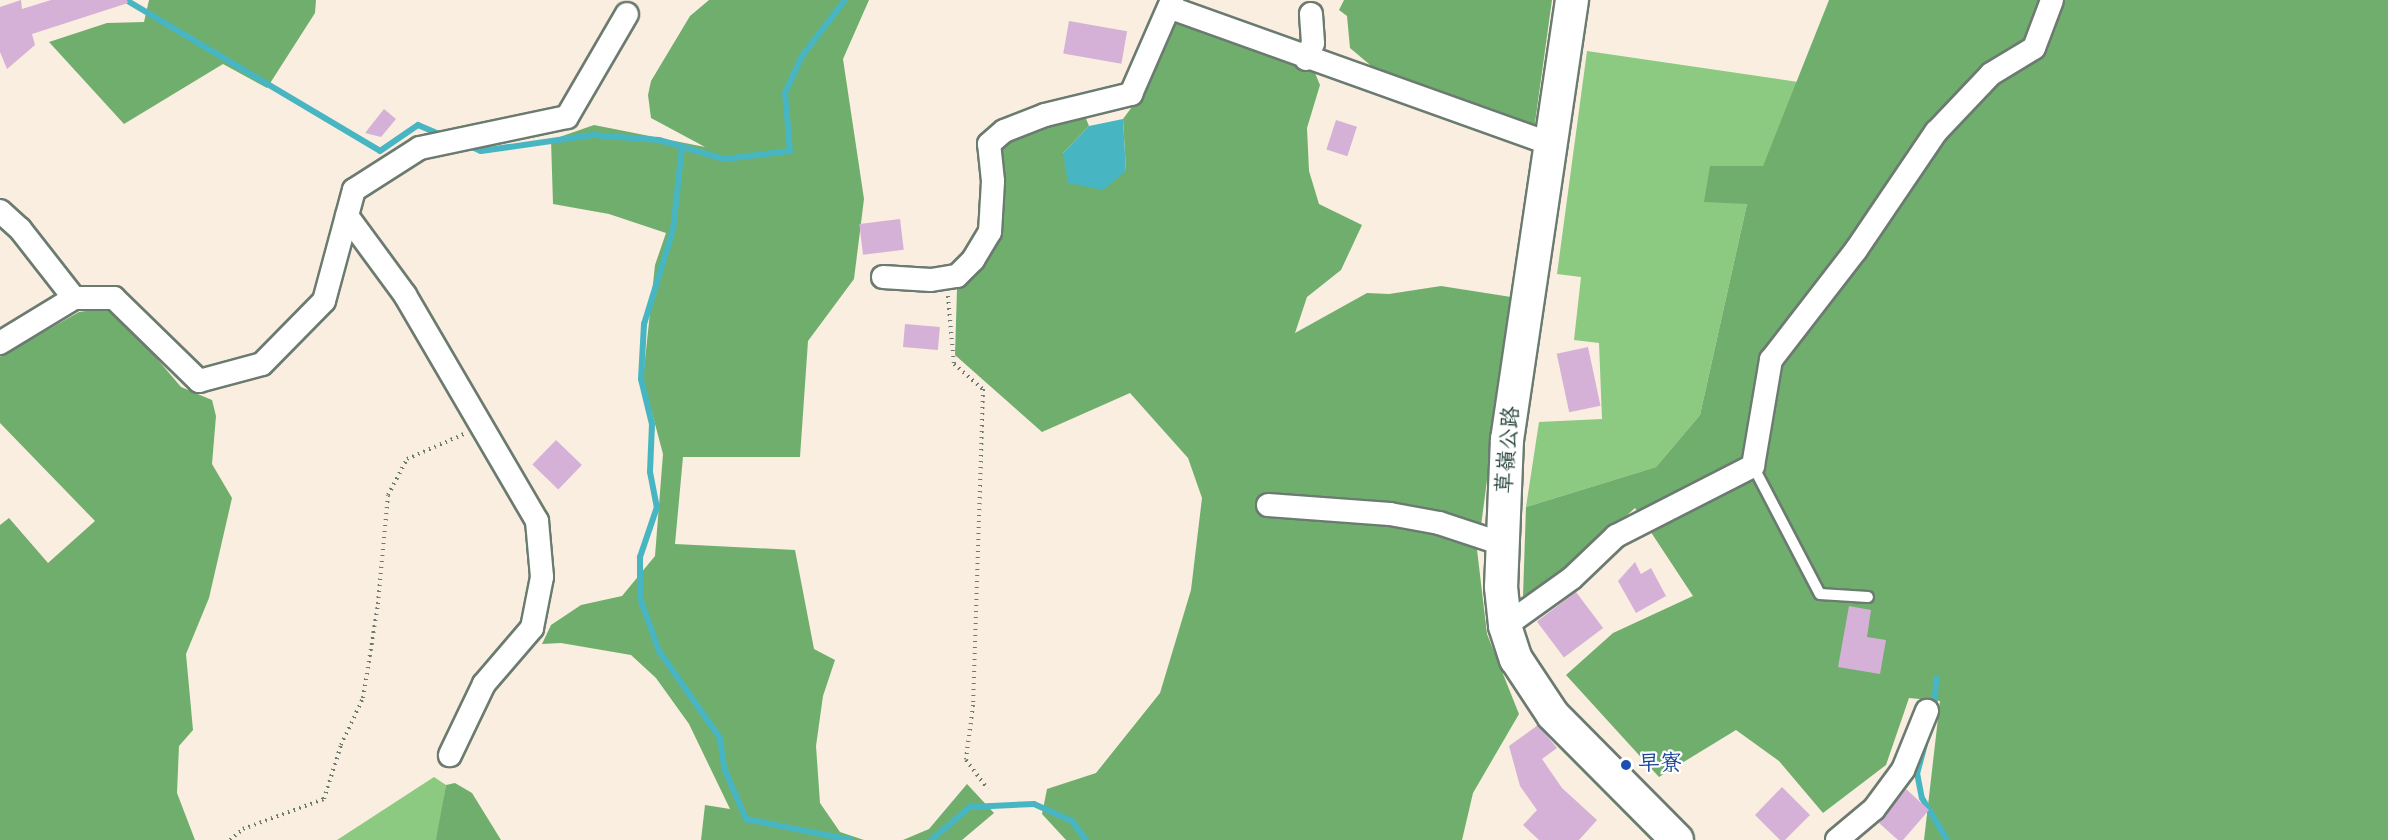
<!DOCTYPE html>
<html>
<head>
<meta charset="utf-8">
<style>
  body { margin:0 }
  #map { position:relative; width:2388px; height:840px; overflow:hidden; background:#f9eedf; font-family:Mynerve,"LXGW WenKai TC",sans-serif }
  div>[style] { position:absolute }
  .green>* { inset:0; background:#8bca80 }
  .forest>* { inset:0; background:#70ae6e }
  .water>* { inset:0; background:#48b6c2 }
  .stream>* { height:6px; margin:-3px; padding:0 3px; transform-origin:3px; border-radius:3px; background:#48b6c2 }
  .building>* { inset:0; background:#d5b1d8; transform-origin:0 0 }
  .path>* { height:4px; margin-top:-2px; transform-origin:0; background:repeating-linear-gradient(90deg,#6b7b70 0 1.5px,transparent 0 6px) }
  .roads { filter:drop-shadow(2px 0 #6b7b70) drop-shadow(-2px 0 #6b7b70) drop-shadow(0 2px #6b7b70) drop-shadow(0 -2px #6b7b70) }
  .service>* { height:10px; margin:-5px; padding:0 5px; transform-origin:5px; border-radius:5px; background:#fff }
  .minor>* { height:22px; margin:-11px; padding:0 11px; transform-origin:11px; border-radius:11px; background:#fff }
  .secondary>* { height:32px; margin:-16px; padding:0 16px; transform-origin:16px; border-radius:16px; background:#fff }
  .dots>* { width:16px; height:16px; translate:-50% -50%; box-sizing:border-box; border:3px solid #fff; border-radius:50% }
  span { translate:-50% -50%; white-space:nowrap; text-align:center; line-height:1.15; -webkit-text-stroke:4.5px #fff; paint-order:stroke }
  .street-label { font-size:22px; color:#1f3d34 }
  .transit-label { font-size:22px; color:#164399 }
  .left { translate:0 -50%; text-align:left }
</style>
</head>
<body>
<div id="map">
  <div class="green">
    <div style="clip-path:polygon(1587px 51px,1798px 82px,1763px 167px,1710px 166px,1747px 204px,1700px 415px,1656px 467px,1526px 507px,1539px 422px,1602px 419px,1599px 343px,1574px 340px,1581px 277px,1557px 274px)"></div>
    <div style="clip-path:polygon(434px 777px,446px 785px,437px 840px,337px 840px)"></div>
  </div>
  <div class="forest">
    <div style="clip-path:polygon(149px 0,316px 0,315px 13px,267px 88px,223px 64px,124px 124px,49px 42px,107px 23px,144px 22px)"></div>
    <div style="clip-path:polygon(709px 0,869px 0,843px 59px,864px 199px,854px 279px,808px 341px,800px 457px,683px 457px,675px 544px,795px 550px,814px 649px,835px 660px,823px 696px,816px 746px,820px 803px,840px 832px,864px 840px,701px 840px,705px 805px,730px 809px,689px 724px,656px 678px,631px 655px,561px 643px,542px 644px,551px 625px,581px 605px,622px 596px,655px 556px,663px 454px,643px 379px,655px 265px,666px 233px,609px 214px,553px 204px,551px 140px,594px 125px,705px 147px,651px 118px,648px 95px,651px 81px,690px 16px)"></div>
    <div style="clip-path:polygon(1344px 0,1552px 0,1534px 130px,1388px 80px,1350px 48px,1347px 16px,1339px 10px)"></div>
    <div style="clip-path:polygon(1829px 0,2388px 0,2388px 840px,1924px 840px,1940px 701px,1909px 698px,1886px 765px,1823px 813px,1779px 761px,1736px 730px,1659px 777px,1566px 675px,1613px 633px,1693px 596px,1635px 508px,1565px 571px,1523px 596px,1526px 507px,1656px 467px,1700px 415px,1747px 204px,1704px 202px,1710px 166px,1763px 166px)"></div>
    <div style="clip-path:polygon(1177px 13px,1308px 56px,1320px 85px,1307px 128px,1309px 171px,1319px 204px,1362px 225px,1341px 270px,1307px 297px,1295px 333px,1367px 293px,1389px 294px,1441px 286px,1511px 297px,1481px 526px,1375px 521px,1476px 541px,1487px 634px,1519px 714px,1473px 793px,1462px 840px,1066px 840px,1042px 814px,1047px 789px,1096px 773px,1160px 693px,1191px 590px,1202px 498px,1188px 458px,1130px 393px,1042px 432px,955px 355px,957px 289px,976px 267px,996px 150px,1016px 133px,1083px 111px,1089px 126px,1063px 153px,1126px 171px,1123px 119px,1137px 100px)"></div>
    <div style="clip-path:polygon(113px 307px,181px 387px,212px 400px,216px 416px,212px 464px,232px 498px,209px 598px,186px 654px,193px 730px,179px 746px,177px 793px,195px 840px,0 840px,0 525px,9px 518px,48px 563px,95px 521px,0 423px,0 357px,79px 312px)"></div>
    <div style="clip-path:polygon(455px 783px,472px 793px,501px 840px,436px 840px,446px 785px)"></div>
    <div style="clip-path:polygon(967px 784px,994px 813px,962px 840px,903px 840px,929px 829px)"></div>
  </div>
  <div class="water">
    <div style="clip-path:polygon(1123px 119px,1126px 171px,1103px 190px,1068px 183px,1063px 153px,1089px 126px)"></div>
  </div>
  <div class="stream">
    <div style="left:126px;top:0;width:295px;rotate:30.7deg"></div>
    <div style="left:380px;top:151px;width:46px;rotate:-34.4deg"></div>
    <div style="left:418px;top:125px;width:28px;rotate:23deg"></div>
    <div style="left:468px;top:145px;width:14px;rotate:25deg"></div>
    <div style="left:481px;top:151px;width:113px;rotate:-8.1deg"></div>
    <div style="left:593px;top:135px;width:66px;rotate:4.3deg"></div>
    <div style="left:659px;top:140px;width:68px;rotate:16.3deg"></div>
    <div style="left:724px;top:159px;width:66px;rotate:-6.9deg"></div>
    <div style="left:790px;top:151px;width:58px;rotate:-94.9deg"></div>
    <div style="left:785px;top:93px;width:41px;rotate:-65.3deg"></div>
    <div style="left:802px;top:56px;width:71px;rotate:-52.5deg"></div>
    <div style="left:682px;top:147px;width:83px;rotate:96.2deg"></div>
    <div style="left:673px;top:230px;width:98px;rotate:107.1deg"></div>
    <div style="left:644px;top:324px;width:55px;rotate:93.1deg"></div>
    <div style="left:641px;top:379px;width:46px;rotate:76.3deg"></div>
    <div style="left:652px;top:424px;width:48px;rotate:92.4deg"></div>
    <div style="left:650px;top:472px;width:36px;rotate:79deg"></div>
    <div style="left:657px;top:507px;width:53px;rotate:108.8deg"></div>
    <div style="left:640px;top:557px;width:41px;rotate:90deg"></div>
    <div style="left:640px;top:598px;width:56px;rotate:70.3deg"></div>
    <div style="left:659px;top:651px;width:106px;rotate:55deg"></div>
    <div style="left:720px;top:738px;width:30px;rotate:82deg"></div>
    <div style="left:724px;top:768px;width:56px;rotate:66.7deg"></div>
    <div style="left:746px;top:819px;width:107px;rotate:11.3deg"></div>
    <div style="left:1934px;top:710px;width:32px;rotate:-86deg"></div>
    <div style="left:1925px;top:744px;width:30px;rotate:105deg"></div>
    <div style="left:1917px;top:773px;width:25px;rotate:79deg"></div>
    <div style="left:1922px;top:798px;width:49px;rotate:59.2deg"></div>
    <div style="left:931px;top:840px;width:51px;rotate:-40.2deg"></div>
    <div style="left:970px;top:807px;width:64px;rotate:-2.7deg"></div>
    <div style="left:1034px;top:804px;width:42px;rotate:24.1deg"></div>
    <div style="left:1072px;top:821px;width:24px;rotate:54deg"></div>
  </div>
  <div class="building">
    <div style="clip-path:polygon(21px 0,22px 9px,51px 0,127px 0,128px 3px,32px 34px,35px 45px,7px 69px,0 52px,0 7px)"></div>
    <div style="left:1069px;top:21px;width:59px;height:33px;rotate:10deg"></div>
    <div style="clip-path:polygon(384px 109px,396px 119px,381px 137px,365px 133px)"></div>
    <div style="left:1336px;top:120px;width:22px;height:31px;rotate:18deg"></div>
    <div style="left:900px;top:219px;width:31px;height:41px;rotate:83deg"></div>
    <div style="left:905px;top:324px;width:35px;height:23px;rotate:5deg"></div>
    <div style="left:1588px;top:347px;width:60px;height:32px;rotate:78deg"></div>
    <div style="left:556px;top:440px;width:36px;height:34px;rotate:44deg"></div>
    <div style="clip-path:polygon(1635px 562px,1641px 574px,1651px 568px,1666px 596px,1636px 613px,1618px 581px)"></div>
    <div style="left:1576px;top:592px;width:45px;height:49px;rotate:53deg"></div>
    <div style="clip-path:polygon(1849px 606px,1871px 610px,1867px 637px,1886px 640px,1880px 674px,1838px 667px)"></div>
    <div style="clip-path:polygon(1538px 725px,1557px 748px,1542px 759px,1562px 788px,1597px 820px,1579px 840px,1539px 840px,1523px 825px,1537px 810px,1520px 786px,1509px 746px)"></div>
    <div style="clip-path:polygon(1782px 787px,1810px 815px,1785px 840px,1780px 840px,1755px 815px)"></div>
    <div style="clip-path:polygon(1906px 789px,1929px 810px,1903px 840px,1898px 840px,1879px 823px)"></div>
  </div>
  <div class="path">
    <div style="left:948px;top:296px;width:68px;rotate:85deg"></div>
    <div style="left:954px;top:364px;width:38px;rotate:41deg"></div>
    <div style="left:983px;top:389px;width:316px;rotate:91.8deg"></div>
    <div style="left:973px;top:705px;width:55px;rotate:97.3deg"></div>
    <div style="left:966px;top:760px;width:36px;rotate:53deg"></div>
    <div style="left:230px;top:840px;width:17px;rotate:-40deg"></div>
    <div style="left:243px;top:829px;width:86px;rotate:-20.3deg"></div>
    <div style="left:324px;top:799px;width:57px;rotate:-72.5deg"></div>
    <div style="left:341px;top:745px;width:52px;rotate:-64.9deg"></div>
    <div style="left:363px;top:698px;width:95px;rotate:-80.9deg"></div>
    <div style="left:378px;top:604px;width:109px;rotate:-84.8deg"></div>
    <div style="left:388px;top:495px;width:41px;rotate:-62.2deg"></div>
    <div style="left:407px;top:459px;width:62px;rotate:-23.7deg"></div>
  </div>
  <div class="roads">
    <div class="service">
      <div style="left:1753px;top:466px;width:144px;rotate:62.4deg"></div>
      <div style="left:1820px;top:594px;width:48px;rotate:3.6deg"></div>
    </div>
    <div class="minor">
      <div style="left:1171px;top:8px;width:404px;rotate:19.7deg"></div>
      <div style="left:1306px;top:59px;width:17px;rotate:-66deg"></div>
      <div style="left:1313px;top:43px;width:29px;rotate:-94deg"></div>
      <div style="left:0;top:211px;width:27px;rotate:42deg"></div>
      <div style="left:20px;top:229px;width:88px;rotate:52deg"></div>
      <div style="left:74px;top:298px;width:87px;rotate:148.7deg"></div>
      <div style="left:347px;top:216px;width:98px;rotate:53.7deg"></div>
      <div style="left:405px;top:295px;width:262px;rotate:59.7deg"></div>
      <div style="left:537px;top:521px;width:56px;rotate:84.9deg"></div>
      <div style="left:542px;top:577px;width:52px;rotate:101.1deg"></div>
      <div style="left:532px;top:628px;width:74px;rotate:130.6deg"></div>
      <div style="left:484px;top:684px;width:79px;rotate:115.6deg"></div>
      <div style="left:883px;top:277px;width:48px;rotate:3.6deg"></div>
      <div style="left:931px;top:280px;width:26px;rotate:-9deg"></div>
      <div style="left:957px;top:276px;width:23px;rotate:-45deg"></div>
      <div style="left:973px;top:260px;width:33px;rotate:-59deg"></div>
      <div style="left:990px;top:232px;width:51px;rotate:-86.6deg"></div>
      <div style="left:993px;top:181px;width:37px;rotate:-96deg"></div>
      <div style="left:989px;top:144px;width:20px;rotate:-41deg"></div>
      <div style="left:1004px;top:131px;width:44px;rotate:-21.3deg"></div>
      <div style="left:1045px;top:115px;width:89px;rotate:-13.7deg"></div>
      <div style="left:1131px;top:94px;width:103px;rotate:-66.4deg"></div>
      <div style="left:74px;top:298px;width:40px"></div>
      <div style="left:114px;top:298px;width:119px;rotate:44.3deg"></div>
      <div style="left:199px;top:381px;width:65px;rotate:-15.1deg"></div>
      <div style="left:262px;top:364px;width:88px;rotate:-45.5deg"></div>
      <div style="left:324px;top:301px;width:115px;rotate:-74.9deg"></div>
      <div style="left:354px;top:190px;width:78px;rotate:-32.5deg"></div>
      <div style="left:420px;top:148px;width:150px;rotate:-11.9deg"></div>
      <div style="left:567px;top:117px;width:119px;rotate:-59.8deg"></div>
      <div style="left:1268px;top:505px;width:122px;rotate:4.2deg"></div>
      <div style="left:1390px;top:514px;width:50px;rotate:10.4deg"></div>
      <div style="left:1439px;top:523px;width:67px;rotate:18.2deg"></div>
      <div style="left:1505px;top:626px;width:82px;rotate:-35.6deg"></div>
      <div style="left:1572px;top:578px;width:61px;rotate:-43.7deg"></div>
      <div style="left:1616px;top:536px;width:154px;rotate:-27.1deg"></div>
      <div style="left:1753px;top:466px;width:108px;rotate:-80.4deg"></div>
      <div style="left:1771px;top:360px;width:139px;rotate:-52.3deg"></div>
      <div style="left:1856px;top:250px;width:143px;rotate:-55.9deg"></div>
      <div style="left:1936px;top:132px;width:80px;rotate:-46.5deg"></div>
      <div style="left:1991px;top:74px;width:50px;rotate:-31.2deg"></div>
      <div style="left:2034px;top:48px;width:51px;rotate:-69.4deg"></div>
      <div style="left:1837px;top:840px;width:48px;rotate:-40deg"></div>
      <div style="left:1874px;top:809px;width:49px;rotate:-53.4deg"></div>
      <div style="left:1903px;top:770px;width:64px;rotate:-67.9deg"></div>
    </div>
    <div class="secondary">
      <div style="left:1572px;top:0;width:444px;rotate:98.4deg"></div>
      <div style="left:1507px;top:439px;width:148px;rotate:92.3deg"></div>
      <div style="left:1501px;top:587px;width:39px;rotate:84deg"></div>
      <div style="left:1505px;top:626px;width:35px;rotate:72deg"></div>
      <div style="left:1516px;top:659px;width:67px;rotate:56.5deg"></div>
      <div style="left:1553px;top:715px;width:176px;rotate:45.2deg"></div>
    </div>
  </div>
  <div class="dots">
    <div style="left:1626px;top:765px;background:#1a4fb4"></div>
  </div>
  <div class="street-label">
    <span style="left:1509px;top:450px;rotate:-85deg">草嶺公路</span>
  </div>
  <div class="transit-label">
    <span class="left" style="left:1638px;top:765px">早寮</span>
  </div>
</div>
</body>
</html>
